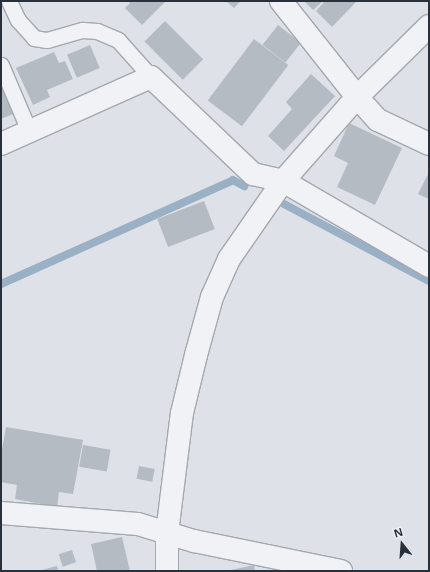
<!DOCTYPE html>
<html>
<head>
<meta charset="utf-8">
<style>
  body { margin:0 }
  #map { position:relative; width:430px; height:572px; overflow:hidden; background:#dee1e7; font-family:"Noto Sans",sans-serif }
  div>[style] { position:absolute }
  .stream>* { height:8px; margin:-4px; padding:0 4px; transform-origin:4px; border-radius:4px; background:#9ab0c5 }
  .building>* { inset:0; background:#b5bbc3; transform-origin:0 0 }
  .roads { filter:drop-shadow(1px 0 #a4a8b0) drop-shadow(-1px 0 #a4a8b0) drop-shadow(0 1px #a4a8b0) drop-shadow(0 -1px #a4a8b0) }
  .service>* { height:15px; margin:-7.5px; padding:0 7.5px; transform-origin:7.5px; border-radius:7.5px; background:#f0f2f5 }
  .minor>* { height:22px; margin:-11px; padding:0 11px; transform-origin:11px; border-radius:11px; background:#f0f2f5 }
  span { translate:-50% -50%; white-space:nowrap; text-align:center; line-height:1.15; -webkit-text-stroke:3px #edf0f4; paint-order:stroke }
  .frame { position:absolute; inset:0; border:2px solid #28303c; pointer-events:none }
  .north { position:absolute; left:382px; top:524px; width:40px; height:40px; -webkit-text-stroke:3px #edf0f4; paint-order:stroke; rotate:343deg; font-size:11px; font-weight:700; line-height:16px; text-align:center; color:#28303c }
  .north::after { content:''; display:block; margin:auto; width:14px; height:18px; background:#28303c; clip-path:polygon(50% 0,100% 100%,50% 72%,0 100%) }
</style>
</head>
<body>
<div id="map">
  <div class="stream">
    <div style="left:284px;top:204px;width:164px;rotate:28deg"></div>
    <div style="left:1px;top:284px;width:254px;rotate:-24.1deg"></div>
    <div style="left:233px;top:180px;width:13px;rotate:29deg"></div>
  </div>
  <div class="building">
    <div style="clip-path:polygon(128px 1px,166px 1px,142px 25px,125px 8px,130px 3px)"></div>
    <div style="clip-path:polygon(226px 1px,241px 1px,234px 8px)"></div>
    <div style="clip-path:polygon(304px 1px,323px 1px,313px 10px)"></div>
    <div style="clip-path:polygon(325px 1px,357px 1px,332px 27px,316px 11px)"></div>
    <div style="left:165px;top:21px;width:54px;height:29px;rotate:45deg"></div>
    <div style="left:278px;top:25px;width:29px;height:25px;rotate:38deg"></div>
    <div style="left:254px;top:39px;width:43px;height:77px;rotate:37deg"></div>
    <div style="left:90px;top:45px;width:25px;height:25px;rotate:67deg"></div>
    <div style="clip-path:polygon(54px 52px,59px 63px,65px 61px,73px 79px,47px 90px,50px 97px,33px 105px,16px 68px)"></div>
    <div style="clip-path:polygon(311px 74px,335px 96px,284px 151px,268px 136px,292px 109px,286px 102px)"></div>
    <div style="clip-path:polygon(1px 87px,13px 114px,1px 119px)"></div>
    <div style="clip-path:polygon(349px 123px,402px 148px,375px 205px,337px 187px,348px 163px,334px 156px)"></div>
    <div style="clip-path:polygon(429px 172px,429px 199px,418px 194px)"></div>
    <div style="left:204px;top:201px;width:30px;height:50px;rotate:69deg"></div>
    <div style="clip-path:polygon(6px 427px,83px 440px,73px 494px,59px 492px,57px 507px,15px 499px,17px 485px,1px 482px,1px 455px)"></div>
    <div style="left:83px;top:445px;width:28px;height:22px;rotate:10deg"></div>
    <div style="left:139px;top:466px;width:16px;height:13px;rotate:11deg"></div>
    <div style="clip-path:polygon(122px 537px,130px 571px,97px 571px,91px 544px)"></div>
    <div style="left:72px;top:550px;width:13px;height:14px;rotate:72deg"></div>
    <div style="clip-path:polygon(254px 565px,255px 571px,231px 571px,231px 570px)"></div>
    <div style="clip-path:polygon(57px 566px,58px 571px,38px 571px)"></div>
  </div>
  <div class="roads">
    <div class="service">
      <div style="left:9px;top:1px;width:21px;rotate:65deg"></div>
      <div style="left:18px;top:20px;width:24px;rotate:48deg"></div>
      <div style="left:34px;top:38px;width:13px;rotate:9deg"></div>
      <div style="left:47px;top:40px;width:37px;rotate:-16deg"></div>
      <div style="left:83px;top:30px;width:14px;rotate:4deg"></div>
      <div style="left:97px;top:31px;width:23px;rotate:23deg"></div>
      <div style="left:118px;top:40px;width:50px;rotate:48.3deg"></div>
      <div style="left:1px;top:65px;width:72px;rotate:67deg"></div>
    </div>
    <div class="minor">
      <div style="left:281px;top:1px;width:122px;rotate:51.6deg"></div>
      <div style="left:357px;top:97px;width:31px;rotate:48deg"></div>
      <div style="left:378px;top:120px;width:56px;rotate:25.2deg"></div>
      <div style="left:1px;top:144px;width:164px;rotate:-24.1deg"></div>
      <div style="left:151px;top:77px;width:141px;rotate:43.6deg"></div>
      <div style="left:253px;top:174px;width:31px;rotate:13deg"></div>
      <div style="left:283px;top:181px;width:169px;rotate:30.2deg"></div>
      <div style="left:1px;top:513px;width:137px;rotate:4.6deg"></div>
      <div style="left:138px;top:524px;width:59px;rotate:16.9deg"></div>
      <div style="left:194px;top:541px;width:150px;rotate:11.5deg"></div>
      <div style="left:167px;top:571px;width:38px;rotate:-90deg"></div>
      <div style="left:167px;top:533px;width:121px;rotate:-82.9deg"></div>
      <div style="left:182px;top:413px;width:60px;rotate:-76.4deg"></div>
      <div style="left:196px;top:355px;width:60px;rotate:-74.6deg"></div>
      <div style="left:212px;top:297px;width:42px;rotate:-65.9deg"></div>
      <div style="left:229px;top:259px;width:95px;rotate:-55.3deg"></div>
      <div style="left:283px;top:181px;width:112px;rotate:-48.6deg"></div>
      <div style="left:357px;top:97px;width:101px;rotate:-44.6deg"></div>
    </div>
  </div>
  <div class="frame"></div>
  <div class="north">N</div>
</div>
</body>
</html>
